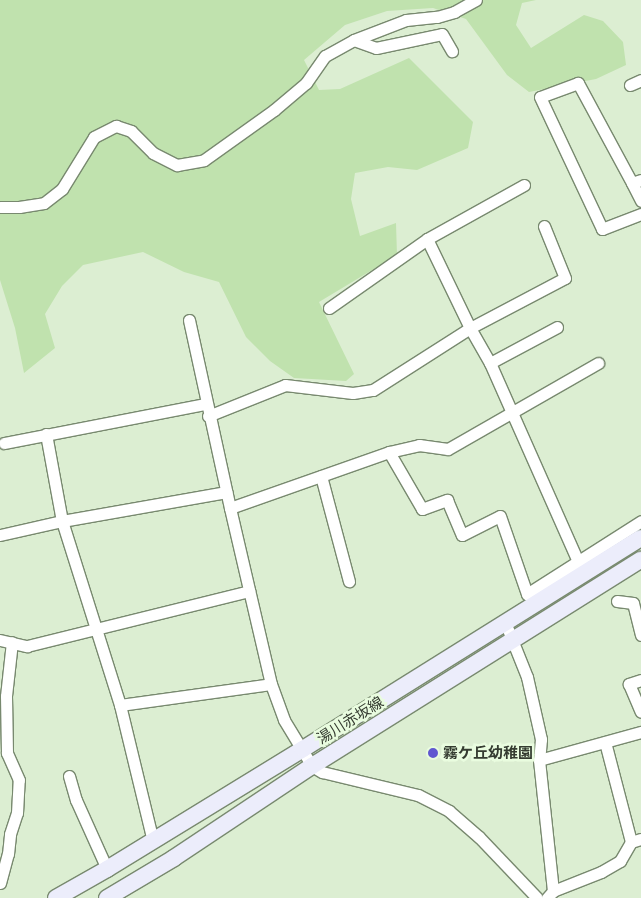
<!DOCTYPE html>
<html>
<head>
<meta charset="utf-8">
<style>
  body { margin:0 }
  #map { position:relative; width:641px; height:898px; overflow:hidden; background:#dceed2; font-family:"Noto Sans","Noto Sans JP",sans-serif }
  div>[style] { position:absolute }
  .green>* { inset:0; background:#c0e2ae }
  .roads { filter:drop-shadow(1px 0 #78896f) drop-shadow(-1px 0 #78896f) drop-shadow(0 1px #78896f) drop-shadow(0 -1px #78896f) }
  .minor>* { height:11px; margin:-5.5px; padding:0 5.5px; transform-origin:5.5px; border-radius:5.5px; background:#fff }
  .secondary>* { height:16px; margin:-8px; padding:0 8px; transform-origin:8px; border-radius:8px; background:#ecedfb }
  .dots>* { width:14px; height:14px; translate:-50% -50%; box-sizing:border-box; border:2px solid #e9fcdf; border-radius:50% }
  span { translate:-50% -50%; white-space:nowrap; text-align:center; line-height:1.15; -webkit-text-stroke:5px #e9fcdf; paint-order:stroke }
  .street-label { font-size:15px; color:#353c31 }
  .poi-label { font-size:15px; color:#353c31; font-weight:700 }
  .left { translate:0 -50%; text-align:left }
</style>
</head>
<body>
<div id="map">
  <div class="green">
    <div style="clip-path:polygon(0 0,536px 0,522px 3px,516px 25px,531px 48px,584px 15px,603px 21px,623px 42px,626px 65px,596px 79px,529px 92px,507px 75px,466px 19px,433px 8px,387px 11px,345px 25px,304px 60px,319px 90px,340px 89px,409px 58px,473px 122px,468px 148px,417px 170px,388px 167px,355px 173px,351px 199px,360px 236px,396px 223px,397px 255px,319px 302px,354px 374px,346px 381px,294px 378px,270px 361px,246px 337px,219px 282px,184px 272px,143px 252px,83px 265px,62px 286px,45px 314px,55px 348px,24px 373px,15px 328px,0 280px)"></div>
  </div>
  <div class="roads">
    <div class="minor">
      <div style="left:354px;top:40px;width:23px;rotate:20deg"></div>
      <div style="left:376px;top:48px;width:67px;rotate:-12deg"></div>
      <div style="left:442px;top:34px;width:20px;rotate:60deg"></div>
      <div style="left:630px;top:85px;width:12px;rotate:-24deg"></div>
      <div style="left:641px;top:180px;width:9px;rotate:162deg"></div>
      <div style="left:632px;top:183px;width:20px;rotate:63deg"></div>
      <div style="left:632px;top:183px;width:114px;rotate:-118.4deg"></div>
      <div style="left:578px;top:83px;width:40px;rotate:159.8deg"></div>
      <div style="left:540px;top:97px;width:146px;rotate:64.8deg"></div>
      <div style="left:602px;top:229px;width:42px;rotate:-21deg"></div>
      <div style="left:0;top:207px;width:19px"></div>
      <div style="left:19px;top:207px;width:25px;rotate:-9deg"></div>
      <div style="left:44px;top:203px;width:23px;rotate:-38deg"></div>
      <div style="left:62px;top:189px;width:61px;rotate:-58.4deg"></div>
      <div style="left:94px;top:137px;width:25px;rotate:-27deg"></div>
      <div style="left:116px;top:126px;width:16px;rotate:18deg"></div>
      <div style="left:131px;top:131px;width:31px;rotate:45deg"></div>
      <div style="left:153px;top:153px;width:27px;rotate:27deg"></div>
      <div style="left:177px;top:165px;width:27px;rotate:-10deg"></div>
      <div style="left:204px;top:160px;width:86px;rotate:-35.5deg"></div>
      <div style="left:274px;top:110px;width:42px;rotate:-40.2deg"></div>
      <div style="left:306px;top:83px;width:33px;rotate:-55deg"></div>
      <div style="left:325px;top:56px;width:33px;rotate:-29deg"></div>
      <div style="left:354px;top:40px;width:56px;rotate:-21deg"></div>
      <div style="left:406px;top:20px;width:31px;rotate:-6deg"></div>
      <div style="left:437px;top:17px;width:18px;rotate:-16deg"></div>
      <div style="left:454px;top:12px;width:25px;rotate:-29deg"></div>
      <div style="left:427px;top:239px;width:99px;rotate:64.2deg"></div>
      <div style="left:470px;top:328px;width:40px;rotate:60.3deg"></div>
      <div style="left:490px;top:363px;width:218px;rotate:66.1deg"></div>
      <div style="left:329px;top:308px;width:120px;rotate:-35.1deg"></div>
      <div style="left:427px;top:239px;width:111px;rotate:-29.1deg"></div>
      <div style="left:189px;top:320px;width:192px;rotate:77.7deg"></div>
      <div style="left:230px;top:508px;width:181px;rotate:76.9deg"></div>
      <div style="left:271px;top:684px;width:38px;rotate:70deg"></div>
      <div style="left:284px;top:720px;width:54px;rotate:58.7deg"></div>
      <div style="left:312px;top:766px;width:12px;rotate:31deg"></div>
      <div style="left:322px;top:772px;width:99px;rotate:13.5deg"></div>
      <div style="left:418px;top:795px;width:35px;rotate:27deg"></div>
      <div style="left:449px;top:811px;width:40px;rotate:41deg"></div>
      <div style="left:479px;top:837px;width:84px;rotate:46.4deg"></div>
      <div style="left:490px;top:363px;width:76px;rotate:-28.2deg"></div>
      <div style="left:208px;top:416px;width:83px;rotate:-21.9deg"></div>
      <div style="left:285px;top:385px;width:68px;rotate:6.7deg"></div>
      <div style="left:353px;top:393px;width:20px;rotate:-9deg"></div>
      <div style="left:373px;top:390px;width:115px;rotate:-32.6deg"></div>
      <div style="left:470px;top:328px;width:107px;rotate:-27.8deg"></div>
      <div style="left:565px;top:278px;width:56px;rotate:-112deg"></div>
      <div style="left:46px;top:434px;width:88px;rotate:79.6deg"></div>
      <div style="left:62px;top:521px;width:193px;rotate:72.5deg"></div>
      <div style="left:120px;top:705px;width:140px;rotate:76.4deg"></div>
      <div style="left:4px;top:443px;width:205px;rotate:-11deg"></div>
      <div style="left:389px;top:452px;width:66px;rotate:59.9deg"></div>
      <div style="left:422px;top:509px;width:27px;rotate:-20deg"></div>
      <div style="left:447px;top:500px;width:38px;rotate:67deg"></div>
      <div style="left:462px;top:535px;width:42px;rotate:-26.6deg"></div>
      <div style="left:500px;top:516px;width:83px;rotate:70.9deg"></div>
      <div style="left:527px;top:594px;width:135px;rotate:-32.6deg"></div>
      <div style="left:321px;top:476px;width:109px;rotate:75.1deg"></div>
      <div style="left:230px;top:508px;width:169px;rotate:-19.4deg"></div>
      <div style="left:389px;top:452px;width:31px;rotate:-13deg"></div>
      <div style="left:419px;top:445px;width:29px;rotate:8deg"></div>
      <div style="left:448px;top:449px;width:173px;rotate:-29.8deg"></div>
      <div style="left:0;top:535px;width:64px;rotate:-12.7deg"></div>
      <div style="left:62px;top:521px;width:167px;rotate:-10deg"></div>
      <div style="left:617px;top:601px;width:16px;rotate:7deg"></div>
      <div style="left:633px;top:603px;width:33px;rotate:76deg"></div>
      <div style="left:505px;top:622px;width:59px;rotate:68.2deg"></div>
      <div style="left:527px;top:677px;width:64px;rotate:77.3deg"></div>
      <div style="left:541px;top:739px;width:21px;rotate:95deg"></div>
      <div style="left:539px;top:760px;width:132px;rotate:83.9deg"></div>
      <div style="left:553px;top:891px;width:9px;rotate:131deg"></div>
      <div style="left:0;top:640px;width:28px;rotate:13deg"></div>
      <div style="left:27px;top:646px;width:229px;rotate:-13.9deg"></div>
      <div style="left:641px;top:680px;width:13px;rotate:162deg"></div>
      <div style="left:629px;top:684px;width:30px;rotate:67deg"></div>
      <div style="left:120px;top:705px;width:152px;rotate:-7.9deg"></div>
      <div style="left:605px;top:742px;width:103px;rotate:75.4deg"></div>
      <div style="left:539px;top:760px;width:106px;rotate:-15.4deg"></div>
      <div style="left:69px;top:776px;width:25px;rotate:74deg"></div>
      <div style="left:76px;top:800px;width:76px;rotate:65.8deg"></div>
      <div style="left:0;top:883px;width:30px;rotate:-75deg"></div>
      <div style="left:8px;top:854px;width:20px;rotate:-84deg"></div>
      <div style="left:10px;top:834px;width:22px;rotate:-72deg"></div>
      <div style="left:17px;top:813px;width:33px;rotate:-87deg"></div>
      <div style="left:19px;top:780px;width:30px;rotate:-114deg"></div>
      <div style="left:7px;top:753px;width:57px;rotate:-91deg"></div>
      <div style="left:6px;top:696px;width:54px;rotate:-83.7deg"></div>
      <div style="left:553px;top:891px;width:52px;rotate:-21.6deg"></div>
      <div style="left:601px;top:872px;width:22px;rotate:-30deg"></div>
      <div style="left:620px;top:861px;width:22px;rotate:-60deg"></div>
      <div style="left:631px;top:842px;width:10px;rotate:-17deg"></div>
    </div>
    <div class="secondary">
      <div style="left:56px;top:898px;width:59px;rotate:-29.6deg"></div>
      <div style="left:107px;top:869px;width:230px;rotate:-31.5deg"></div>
      <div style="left:303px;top:749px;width:398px;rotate:-32deg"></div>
      <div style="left:107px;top:898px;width:78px;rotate:-30.8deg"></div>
      <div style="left:174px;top:858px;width:166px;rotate:-33.7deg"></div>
      <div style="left:312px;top:766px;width:388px;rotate:-32.1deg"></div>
    </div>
  </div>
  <div class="dots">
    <div style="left:433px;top:753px;background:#6057d0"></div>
  </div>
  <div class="street-label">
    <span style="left:350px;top:720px;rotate:-32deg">湯川赤坂線</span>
  </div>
  <div class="poi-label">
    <span class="left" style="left:443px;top:753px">霧ケ丘幼稚園</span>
  </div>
</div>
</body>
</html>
